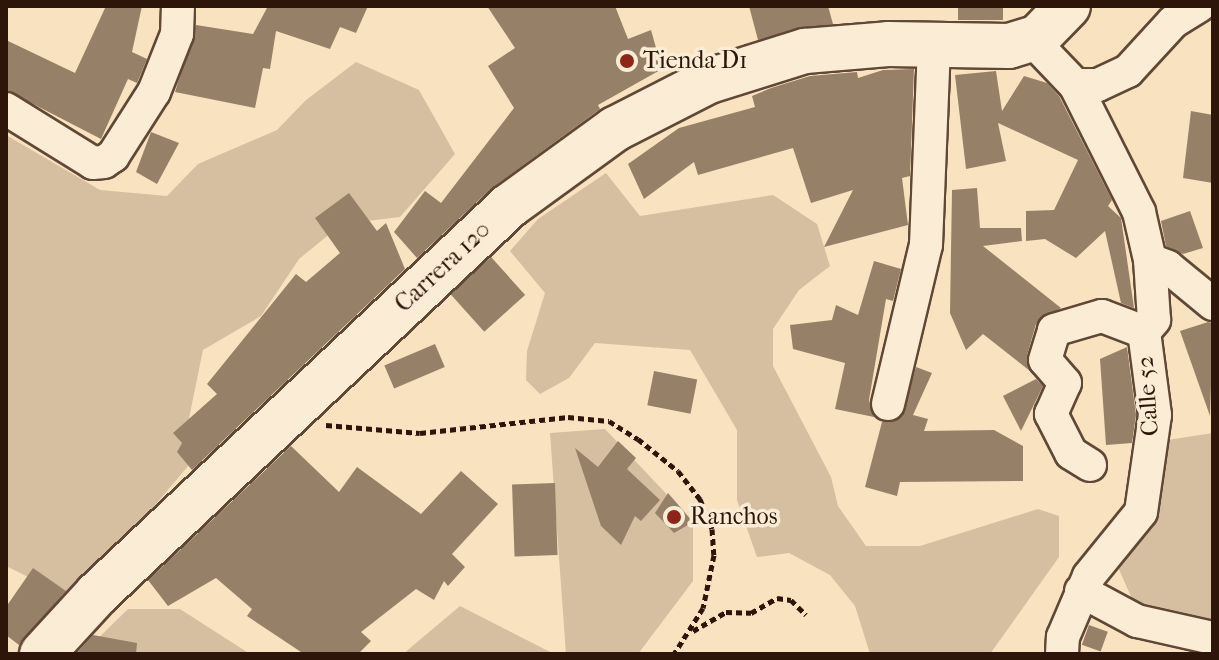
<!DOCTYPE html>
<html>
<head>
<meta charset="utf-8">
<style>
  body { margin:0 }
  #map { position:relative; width:1219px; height:660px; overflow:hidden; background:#f8e2bf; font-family:"IM FELL French Canon",serif }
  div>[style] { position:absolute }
  .green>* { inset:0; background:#d5bfa0 }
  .building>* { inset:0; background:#978068; transform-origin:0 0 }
  .path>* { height:5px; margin-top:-2.5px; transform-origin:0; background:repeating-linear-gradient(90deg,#2d1509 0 6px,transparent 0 10px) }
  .roads { filter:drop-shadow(2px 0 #604836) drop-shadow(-2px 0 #604836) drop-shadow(0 2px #604836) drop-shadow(0 -2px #604836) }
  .street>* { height:32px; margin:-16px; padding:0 16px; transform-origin:16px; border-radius:16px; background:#faecd5 }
  .secondary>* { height:44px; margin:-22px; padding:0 22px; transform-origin:22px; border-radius:22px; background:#faecd5 }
  .dots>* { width:22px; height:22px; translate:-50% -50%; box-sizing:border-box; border:4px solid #faecd5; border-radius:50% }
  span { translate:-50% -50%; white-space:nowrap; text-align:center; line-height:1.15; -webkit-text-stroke:7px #faecd5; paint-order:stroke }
  .poi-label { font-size:24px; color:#2d1509 }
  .left { translate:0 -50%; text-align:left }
  .street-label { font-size:24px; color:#2d1509 }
  .frame { position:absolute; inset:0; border:8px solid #2d1509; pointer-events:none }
</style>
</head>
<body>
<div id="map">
  <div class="green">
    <div style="clip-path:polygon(356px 62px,419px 90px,455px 154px,400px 217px,342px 224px,299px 259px,261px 316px,203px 350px,188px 423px,188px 466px,75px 600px,6px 566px,6px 135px,100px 190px,167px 196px,198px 164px,277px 130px,306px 100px)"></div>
    <div style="clip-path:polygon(606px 173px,640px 216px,773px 195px,817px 224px,830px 266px,799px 290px,773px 329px,773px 366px,831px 477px,838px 506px,866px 546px,920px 546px,1038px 509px,1059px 516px,1059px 557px,990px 654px,870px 654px,855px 606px,830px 575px,789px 553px,757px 557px,737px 500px,737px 430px,690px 350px,595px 343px,569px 378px,540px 394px,526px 380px,527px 351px,545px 293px,510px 251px,538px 219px)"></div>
    <div style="clip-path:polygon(605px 429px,693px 522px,693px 581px,638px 654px,566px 654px,550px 433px)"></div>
    <div style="clip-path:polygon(1213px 433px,1213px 633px,1172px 627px,1133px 601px,1117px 565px,1160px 500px,1161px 441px)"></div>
    <div style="clip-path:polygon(460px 606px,554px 654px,403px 654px)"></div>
    <div style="clip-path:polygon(128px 609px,180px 609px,250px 654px,82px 654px)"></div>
  </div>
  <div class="building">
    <div style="clip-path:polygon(106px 6px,142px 6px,132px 52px,147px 59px,137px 83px,128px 79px,101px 139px,6px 90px,6px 40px,75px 73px)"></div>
    <div style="clip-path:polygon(268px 6px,368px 6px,356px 33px,340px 27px,330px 49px,276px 31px,270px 69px,263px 68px,255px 108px,175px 92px,196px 25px,253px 34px)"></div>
    <div style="clip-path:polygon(487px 6px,615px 6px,628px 39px,651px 30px,662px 69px,598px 105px,600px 109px,492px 188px,417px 258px,394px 232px,425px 191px,441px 203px,514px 108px,488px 66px,515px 48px)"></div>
    <div style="clip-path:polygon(749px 6px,828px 6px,833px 24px,758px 40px)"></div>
    <div style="left:958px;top:6px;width:45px;height:14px"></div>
    <div style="clip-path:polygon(914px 69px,910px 176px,902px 178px,908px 225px,824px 247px,853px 190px,811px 203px,793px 148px,698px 175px,694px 162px,644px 199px,628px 164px,679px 128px,755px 107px,752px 96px,771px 88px,810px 76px,857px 72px,858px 78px,883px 70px)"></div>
    <div style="clip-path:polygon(996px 71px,1002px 111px,1024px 76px,1047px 83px,1059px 96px,1112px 200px,1108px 206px,1121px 218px,1134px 308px,1121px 303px,1105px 231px,1076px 258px,1045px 239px,1026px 241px,1026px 211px,1054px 210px,1078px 160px,998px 123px,1006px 161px,966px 169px,955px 75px)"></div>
    <div style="clip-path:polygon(1191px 111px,1213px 115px,1213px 183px,1183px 178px)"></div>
    <div style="clip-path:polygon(151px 132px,179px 143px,157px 184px,136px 172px)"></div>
    <div style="clip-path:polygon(977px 188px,980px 228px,1021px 228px,1022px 241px,983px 246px,1061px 308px,1036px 324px,1027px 355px,1030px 371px,983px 334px,966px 350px,950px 313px,952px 190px)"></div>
    <div style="clip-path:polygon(349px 193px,377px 231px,386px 223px,405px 269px,192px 470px,177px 452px,182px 443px,173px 433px,217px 394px,207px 384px,296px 274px,306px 282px,340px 253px,315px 218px)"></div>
    <div style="clip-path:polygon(1190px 211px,1203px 248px,1183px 254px,1166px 246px,1161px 221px)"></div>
    <div style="left:491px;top:257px;width:51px;height:55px;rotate:48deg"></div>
    <div style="clip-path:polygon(874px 261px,901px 269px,893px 301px,886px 299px,869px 400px,874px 417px,835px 409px,845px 363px,793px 349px,790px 325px,832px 320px,836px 305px,858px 315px)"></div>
    <div style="clip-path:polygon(1208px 322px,1213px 323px,1210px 416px,1180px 331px)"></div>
    <div style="left:435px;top:344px;width:25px;height:55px;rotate:67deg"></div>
    <div style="clip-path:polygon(1127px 347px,1136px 415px,1132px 443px,1106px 445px,1100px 359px)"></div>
    <div style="clip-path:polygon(916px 367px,932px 373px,913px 415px,928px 419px,924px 431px,994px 430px,1023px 446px,1023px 481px,900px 482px,897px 496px,865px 487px,882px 422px,902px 416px)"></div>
    <div style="left:654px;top:371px;width:44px;height:35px;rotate:11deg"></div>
    <div style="clip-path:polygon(1036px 379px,1043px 386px,1021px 431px,1003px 396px)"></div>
    <div style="clip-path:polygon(618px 441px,636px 458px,627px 469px,660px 500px,641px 521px,635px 516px,621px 545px,601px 526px,575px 448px,598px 467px)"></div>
    <div style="clip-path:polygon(291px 446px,339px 492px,357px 467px,421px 514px,461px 471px,498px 504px,452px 554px,465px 567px,448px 586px,444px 581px,434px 600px,416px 589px,361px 632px,371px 641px,358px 654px,304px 654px,247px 616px,252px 609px,216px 578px,168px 606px,148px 580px)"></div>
    <div style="left:555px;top:483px;width:72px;height:43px;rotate:88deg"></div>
    <div style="clip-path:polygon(668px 493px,693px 522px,674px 533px,655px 513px)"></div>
    <div style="clip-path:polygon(33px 568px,66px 591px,19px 645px,6px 635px,6px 607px)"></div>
    <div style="left:1089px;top:625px;width:20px;height:21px;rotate:20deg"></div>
    <div style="clip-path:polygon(93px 635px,137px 643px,136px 654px,76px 654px)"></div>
  </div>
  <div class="path">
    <div style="left:326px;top:425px;width:94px;rotate:4.9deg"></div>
    <div style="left:420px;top:433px;width:149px;rotate:-6.2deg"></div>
    <div style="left:568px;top:417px;width:41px;rotate:5.6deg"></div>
    <div style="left:609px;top:421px;width:34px;rotate:32deg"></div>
    <div style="left:638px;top:439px;width:51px;rotate:38.7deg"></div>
    <div style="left:678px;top:471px;width:36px;rotate:52deg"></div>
    <div style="left:700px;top:499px;width:32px;rotate:68deg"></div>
    <div style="left:712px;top:529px;width:26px;rotate:86deg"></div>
    <div style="left:714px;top:555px;width:54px;rotate:101.7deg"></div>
    <div style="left:703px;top:608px;width:54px;rotate:122.2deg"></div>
    <div style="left:693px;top:631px;width:38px;rotate:-30deg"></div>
    <div style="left:726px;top:612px;width:25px;rotate:2deg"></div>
    <div style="left:751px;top:613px;width:30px;rotate:-30deg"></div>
    <div style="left:777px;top:598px;width:14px;rotate:8deg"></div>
    <div style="left:791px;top:600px;width:21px;rotate:45deg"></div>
  </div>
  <div class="roads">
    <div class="street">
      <div style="left:1033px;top:41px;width:61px;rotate:46.3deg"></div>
      <div style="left:1075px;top:85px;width:23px"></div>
      <div style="left:1098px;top:85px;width:33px;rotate:-25deg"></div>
      <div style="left:1128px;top:71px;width:67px;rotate:-47.4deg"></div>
      <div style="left:1173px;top:22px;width:31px;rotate:-32deg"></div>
      <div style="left:6px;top:109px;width:102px;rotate:31.8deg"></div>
      <div style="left:93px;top:163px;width:11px;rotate:-5deg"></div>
      <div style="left:104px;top:162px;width:11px;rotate:-34deg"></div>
      <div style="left:113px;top:156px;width:76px;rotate:-57.4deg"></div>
      <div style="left:154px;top:92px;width:62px;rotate:-68.4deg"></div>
      <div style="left:177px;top:34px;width:28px;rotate:-88deg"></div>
      <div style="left:1150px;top:260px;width:19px;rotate:21deg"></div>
      <div style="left:1168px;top:267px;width:58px;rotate:39.4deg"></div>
      <div style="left:888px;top:404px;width:163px;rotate:-76.6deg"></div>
      <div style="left:926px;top:245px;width:201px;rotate:-87.7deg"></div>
      <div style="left:1090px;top:465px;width:22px;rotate:-148deg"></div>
      <div style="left:1071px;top:453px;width:44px;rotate:-117.1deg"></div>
      <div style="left:1051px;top:414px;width:34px;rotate:-66deg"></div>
      <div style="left:1065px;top:383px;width:30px;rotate:-131deg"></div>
      <div style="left:1045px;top:360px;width:31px;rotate:-73deg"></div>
      <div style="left:1054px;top:330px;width:50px;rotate:-16.3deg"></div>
      <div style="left:1102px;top:316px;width:45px;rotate:20.9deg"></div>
      <div style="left:1081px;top:591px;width:64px;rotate:28.2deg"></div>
      <div style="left:1137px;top:621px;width:78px;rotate:12.6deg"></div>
      <div style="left:1062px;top:654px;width:17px;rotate:-87deg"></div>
      <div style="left:1063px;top:637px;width:66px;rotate:-66.9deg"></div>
      <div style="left:1089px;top:576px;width:82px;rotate:-50.9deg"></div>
      <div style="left:1141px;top:512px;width:98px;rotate:-81.8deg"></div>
      <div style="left:1155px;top:415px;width:84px;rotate:-97.5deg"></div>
      <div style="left:1144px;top:332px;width:16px;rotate:-50deg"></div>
      <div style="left:1154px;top:320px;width:60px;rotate:-93.8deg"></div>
      <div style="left:1150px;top:260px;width:49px;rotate:-102.9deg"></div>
      <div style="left:1139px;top:212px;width:142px;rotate:-116.7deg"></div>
    </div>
    <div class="secondary">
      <div style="left:42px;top:654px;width:81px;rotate:-47.5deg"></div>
      <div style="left:97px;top:594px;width:566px;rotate:-43.28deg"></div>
      <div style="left:509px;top:206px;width:131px;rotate:-36deg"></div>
      <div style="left:615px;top:129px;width:106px;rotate:-27.1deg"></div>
      <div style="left:709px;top:81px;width:101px;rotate:-17.4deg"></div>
      <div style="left:805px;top:51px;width:83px;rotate:-4.8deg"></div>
      <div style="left:888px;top:44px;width:121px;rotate:0.9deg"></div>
      <div style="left:1009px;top:46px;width:30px;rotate:-17deg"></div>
      <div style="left:1038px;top:37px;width:43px;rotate:-45.9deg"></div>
    </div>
  </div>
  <div class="dots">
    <div style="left:627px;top:61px;background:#8f2418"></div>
    <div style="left:674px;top:517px;background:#8f2418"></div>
  </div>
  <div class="poi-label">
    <span class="left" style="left:643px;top:61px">Tienda D1</span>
    <span class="left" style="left:690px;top:517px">Ranchos</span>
  </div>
  <div class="street-label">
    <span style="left:443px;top:267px;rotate:-43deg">Carrera 120</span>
    <span style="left:1148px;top:396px;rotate:-94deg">Calle 52</span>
  </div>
  <div class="frame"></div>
</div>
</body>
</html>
